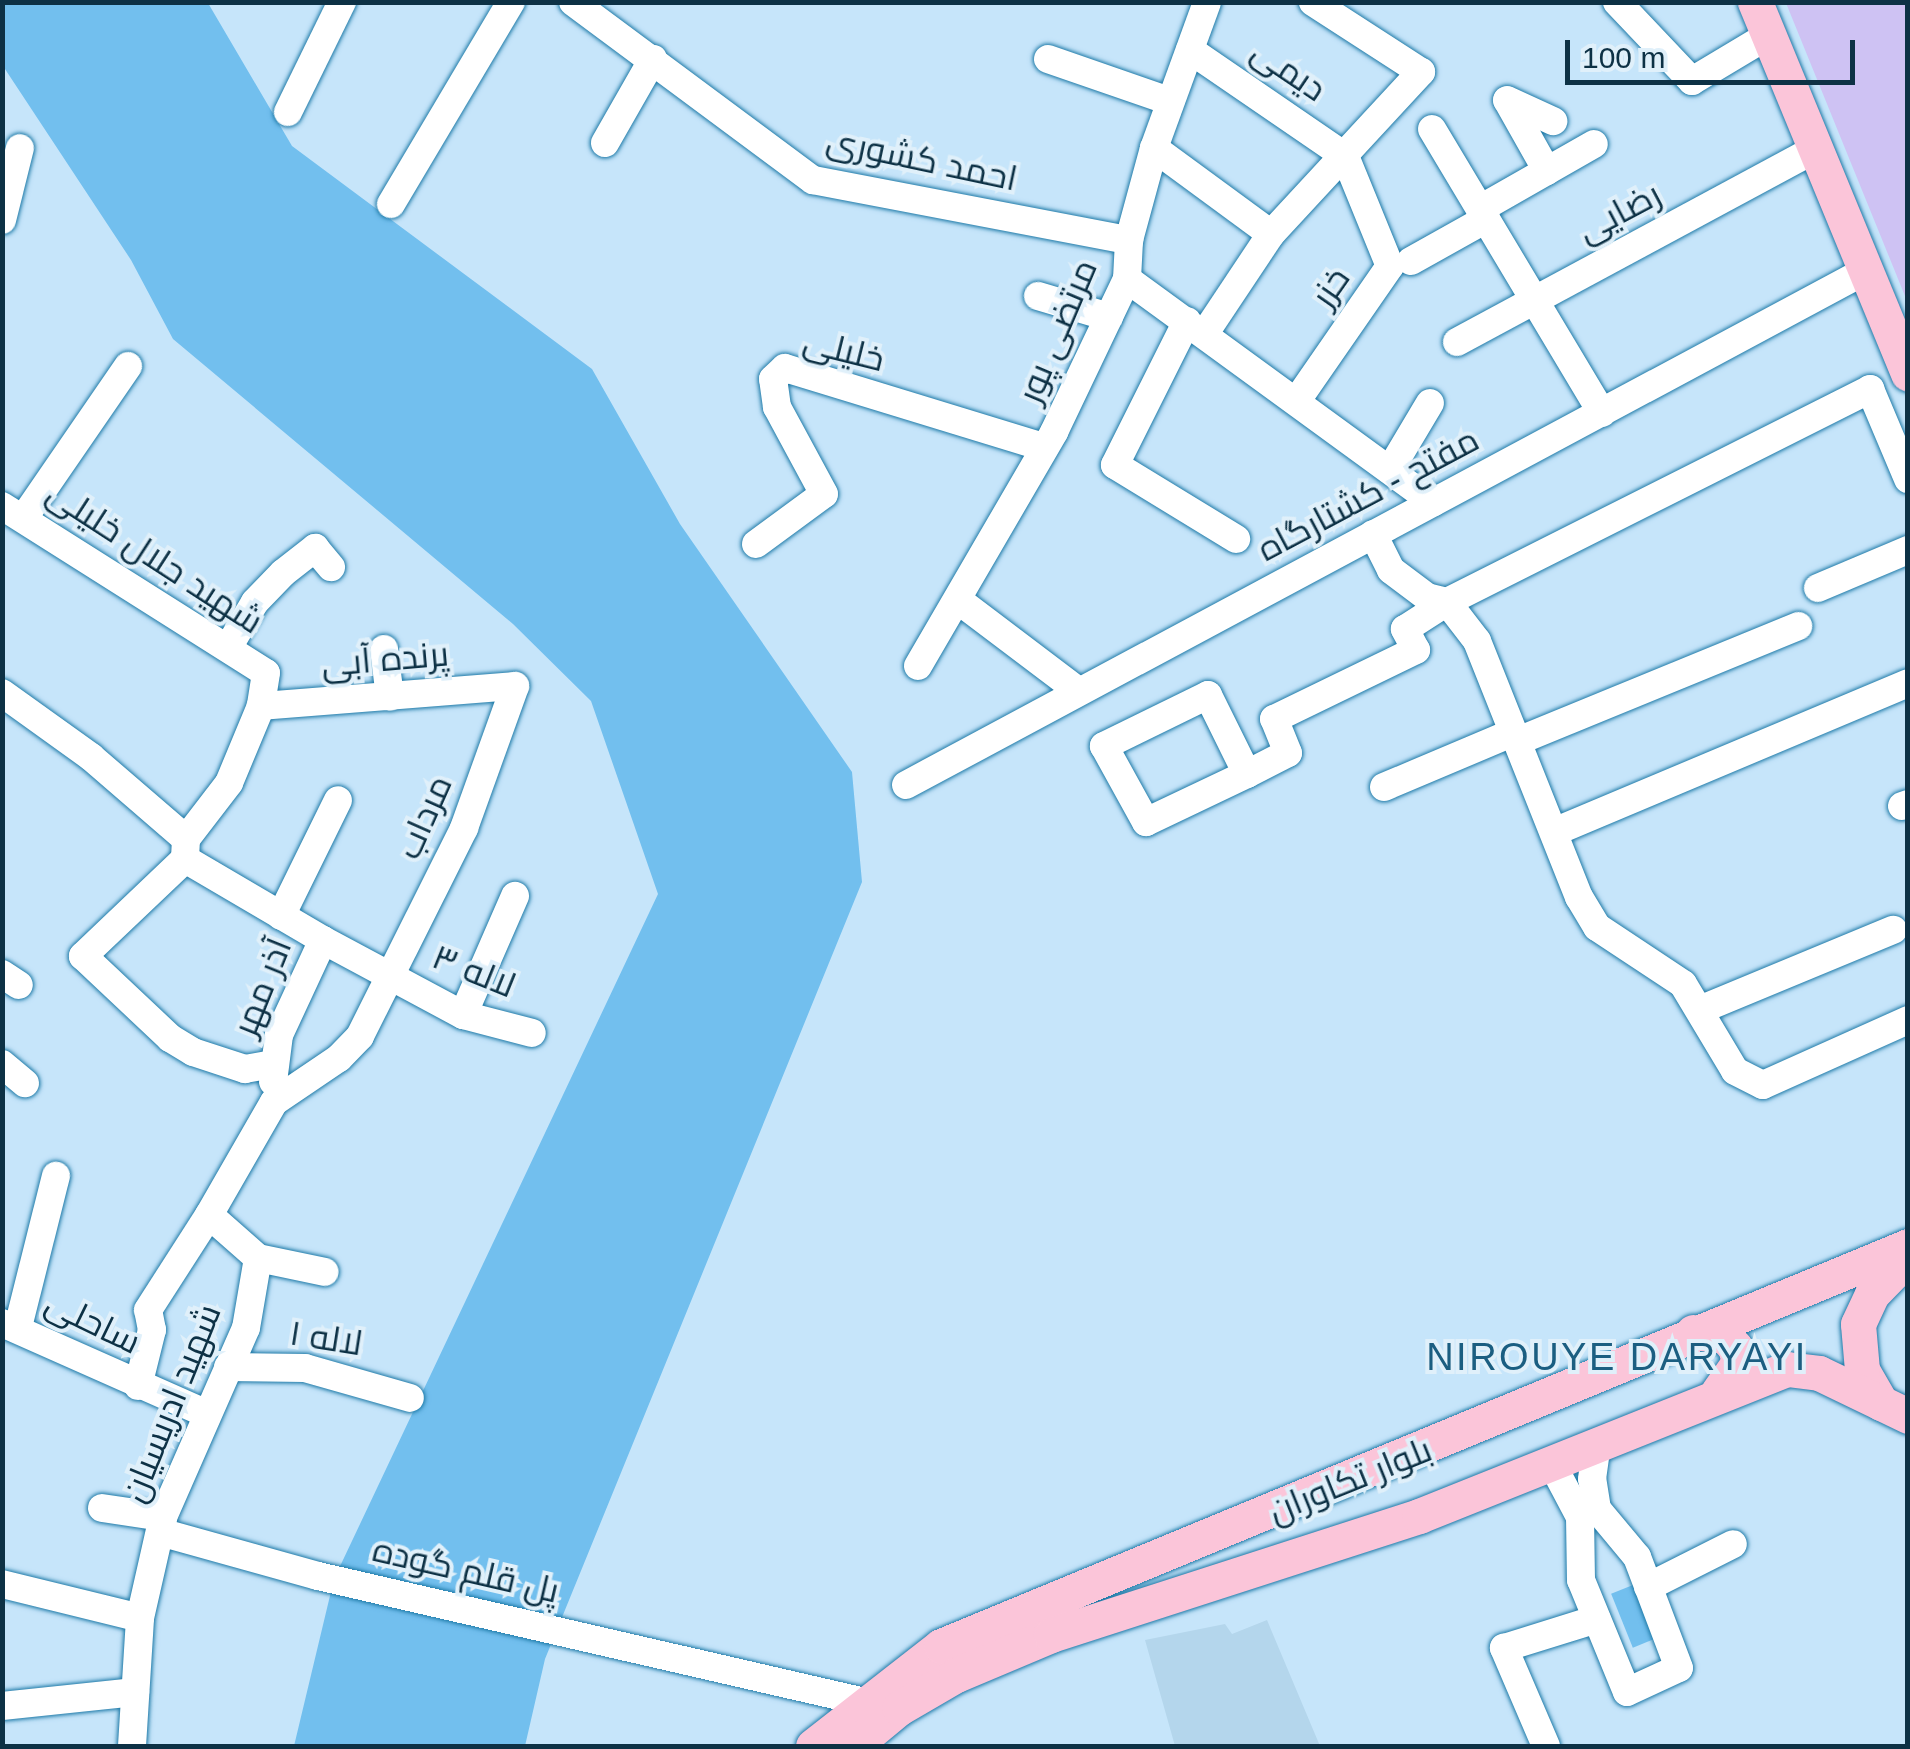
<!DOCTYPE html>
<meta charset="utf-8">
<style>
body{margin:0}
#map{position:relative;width:1910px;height:1749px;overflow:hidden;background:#c6e5fa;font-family:Arial,Cairo,sans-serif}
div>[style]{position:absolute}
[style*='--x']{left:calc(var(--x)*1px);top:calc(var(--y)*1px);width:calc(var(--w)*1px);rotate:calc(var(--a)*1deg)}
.built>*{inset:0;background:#b4d6ec}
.green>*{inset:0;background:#cec2f3}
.water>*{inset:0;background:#72bfee;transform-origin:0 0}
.roads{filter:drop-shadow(0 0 2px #1e7aa8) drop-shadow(0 0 2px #1e7aa8)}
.minor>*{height:28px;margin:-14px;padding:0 14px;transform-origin:14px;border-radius:14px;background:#fff}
.major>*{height:35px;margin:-17.5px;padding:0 17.5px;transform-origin:17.5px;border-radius:17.5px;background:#fbc5d9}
span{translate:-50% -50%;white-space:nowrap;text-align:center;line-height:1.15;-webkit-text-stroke:8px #e0f0fa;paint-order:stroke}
.street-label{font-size:35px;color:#0d3145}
.neighbourhood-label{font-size:38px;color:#1b5e81;letter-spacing:2.5px}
.frame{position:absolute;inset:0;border:5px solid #0d3145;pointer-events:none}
.scale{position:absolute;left:1565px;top:40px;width:290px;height:45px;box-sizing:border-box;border:5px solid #0d3145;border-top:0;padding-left:12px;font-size:30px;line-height:35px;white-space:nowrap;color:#0d3145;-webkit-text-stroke:8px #e0f0fa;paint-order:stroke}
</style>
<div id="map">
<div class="built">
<div style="clip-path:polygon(1267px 1620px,1320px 1746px,1175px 1746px,1145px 1640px,1225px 1624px,1232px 1634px)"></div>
</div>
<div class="green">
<div style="clip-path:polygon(1786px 3px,1907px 3px,1907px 301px)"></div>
</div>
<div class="water">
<div style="clip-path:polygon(2px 3px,208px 3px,292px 146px,592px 369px,680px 524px,852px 772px,862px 882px,545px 1659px,525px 1746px,294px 1746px,334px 1579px,658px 894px,591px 701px,513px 624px,173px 339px,131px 260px,3px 66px)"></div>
<div style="left:1638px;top:1583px;width:58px;height:29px;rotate:68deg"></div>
</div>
<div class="roads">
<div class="minor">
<div style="--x:573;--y:2;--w:299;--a:36.6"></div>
<div style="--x:813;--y:180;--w:322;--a:10.8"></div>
<div style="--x:1617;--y:2;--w:109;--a:46.5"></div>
<div style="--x:1692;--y:81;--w:90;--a:-30.9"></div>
<div style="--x:1190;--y:50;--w:188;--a:34.4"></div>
<div style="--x:1345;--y:156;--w:119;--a:67.8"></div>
<div style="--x:1390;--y:266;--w:162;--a:124.7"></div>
<div style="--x:1048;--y:59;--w:128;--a:19.1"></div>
<div style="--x:288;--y:112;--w:123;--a:-63.9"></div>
<div style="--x:1432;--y:129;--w:331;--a:59.1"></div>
<div style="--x:605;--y:143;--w:97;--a:-60.3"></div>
<div style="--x:1154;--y:148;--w:145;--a:36.3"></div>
<div style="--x:1547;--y:171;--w:81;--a:-119.4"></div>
<div style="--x:1507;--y:100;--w:51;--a:24.5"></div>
<div style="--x:391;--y:204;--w:235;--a:-59.3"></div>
<div style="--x:1480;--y:209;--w:131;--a:-29.7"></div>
<div style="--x:2;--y:220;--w:74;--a:-76"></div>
<div style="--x:1411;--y:261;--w:86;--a:-29.2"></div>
<div style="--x:1127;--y:279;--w:379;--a:36.1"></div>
<div style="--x:1038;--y:296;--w:74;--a:16.5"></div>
<div style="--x:1187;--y:321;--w:161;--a:116.6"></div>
<div style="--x:1115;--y:465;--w:142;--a:31.4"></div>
<div style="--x:1205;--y:333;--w:119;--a:-56.3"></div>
<div style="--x:1271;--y:234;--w:221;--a:-47.2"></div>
<div style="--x:1421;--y:72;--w:129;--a:-147.1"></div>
<div style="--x:1457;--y:342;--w:408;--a:-28.3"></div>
<div style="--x:1390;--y:470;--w:78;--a:-59.2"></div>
<div style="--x:2;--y:506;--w:312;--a:32.3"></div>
<div style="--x:266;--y:673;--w:33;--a:99"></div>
<div style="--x:261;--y:706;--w:83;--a:112.6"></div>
<div style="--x:229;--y:783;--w:71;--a:127.5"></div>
<div style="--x:186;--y:839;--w:20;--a:93"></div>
<div style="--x:185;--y:859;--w:141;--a:136.4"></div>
<div style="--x:83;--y:956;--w:120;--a:43.3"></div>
<div style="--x:170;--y:1038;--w:27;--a:31"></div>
<div style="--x:193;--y:1052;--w:55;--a:18.1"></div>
<div style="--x:245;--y:1069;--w:27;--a:-10"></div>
<div style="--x:25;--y:516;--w:182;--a:-55.5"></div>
<div style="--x:1373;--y:534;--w:40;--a:63.4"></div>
<div style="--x:1391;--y:570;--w:45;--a:36.9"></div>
<div style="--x:1427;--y:597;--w:21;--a:14"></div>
<div style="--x:1447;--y:602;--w:49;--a:52.4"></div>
<div style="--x:1477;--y:641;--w:276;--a:68.3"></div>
<div style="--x:1579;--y:897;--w:35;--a:59"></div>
<div style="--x:1597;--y:927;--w:103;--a:33.5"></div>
<div style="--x:1683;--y:984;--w:101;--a:59.1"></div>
<div style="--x:1735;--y:1071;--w:31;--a:27"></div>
<div style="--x:1763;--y:1085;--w:159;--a:-24.1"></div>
<div style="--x:756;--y:544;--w:84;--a:-36.3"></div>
<div style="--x:824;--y:494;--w:99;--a:-118.4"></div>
<div style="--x:777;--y:407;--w:28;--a:-98"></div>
<div style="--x:773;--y:379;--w:16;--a:-43"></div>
<div style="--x:785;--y:368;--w:271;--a:17"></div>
<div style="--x:1818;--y:588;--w:98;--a:-22.9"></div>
<div style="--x:958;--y:600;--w:149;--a:37.1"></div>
<div style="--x:228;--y:648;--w:53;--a:-59.6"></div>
<div style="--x:255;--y:602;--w:40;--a:-46"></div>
<div style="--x:283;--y:573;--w:41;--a:-38"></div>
<div style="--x:315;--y:548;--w:25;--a:50"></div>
<div style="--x:384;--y:649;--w:48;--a:82.9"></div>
<div style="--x:918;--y:666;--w:271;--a:-59.8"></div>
<div style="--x:1054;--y:432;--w:170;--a:-64.5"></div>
<div style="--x:1127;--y:279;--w:39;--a:-87"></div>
<div style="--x:1129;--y:240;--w:95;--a:-74.8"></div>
<div style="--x:1154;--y:148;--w:155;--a:-70"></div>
<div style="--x:2;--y:693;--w:110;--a:35.7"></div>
<div style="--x:91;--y:757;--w:125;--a:40.8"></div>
<div style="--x:1518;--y:741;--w:303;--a:-22.3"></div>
<div style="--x:1247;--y:774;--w:88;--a:-116.3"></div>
<div style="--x:1208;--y:695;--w:116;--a:153.9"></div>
<div style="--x:1104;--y:746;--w:87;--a:61.1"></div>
<div style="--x:1146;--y:822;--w:112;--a:-25.4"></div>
<div style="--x:1247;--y:774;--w:46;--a:-27.1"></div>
<div style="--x:1288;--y:753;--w:37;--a:-112"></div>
<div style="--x:1274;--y:719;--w:158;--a:-25.9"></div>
<div style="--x:1416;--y:650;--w:24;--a:-118"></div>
<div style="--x:1405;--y:629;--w:50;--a:-32.7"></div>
<div style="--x:1447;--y:602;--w:474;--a:-26.7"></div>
<div style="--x:1870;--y:389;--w:98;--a:67.1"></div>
<div style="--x:906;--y:785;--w:1088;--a:-28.19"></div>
<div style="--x:1384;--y:787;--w:141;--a:-22.9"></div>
<div style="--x:1902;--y:806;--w:6;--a:-18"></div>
<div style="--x:1554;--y:832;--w:384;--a:-22.8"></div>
<div style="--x:185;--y:859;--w:160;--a:30.4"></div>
<div style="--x:323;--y:940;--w:105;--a:114.9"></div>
<div style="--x:279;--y:1035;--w:47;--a:97.3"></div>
<div style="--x:281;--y:916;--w:129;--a:-63.8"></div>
<div style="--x:323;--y:940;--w:159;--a:28.2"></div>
<div style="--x:463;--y:1015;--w:71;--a:14.6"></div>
<div style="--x:2;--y:974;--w:20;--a:33"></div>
<div style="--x:1702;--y:1009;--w:207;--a:-22.5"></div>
<div style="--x:463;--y:1015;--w:130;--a:-66.4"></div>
<div style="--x:2;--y:1064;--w:30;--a:40"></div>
<div style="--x:258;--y:1258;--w:68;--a:11.8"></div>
<div style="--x:2;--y:1323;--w:222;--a:23.9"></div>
<div style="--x:18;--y:1327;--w:156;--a:-75.9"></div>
<div style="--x:228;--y:1367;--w:77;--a:0.7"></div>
<div style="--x:305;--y:1368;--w:109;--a:15.9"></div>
<div style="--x:138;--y:1386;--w:58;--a:-76"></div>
<div style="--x:152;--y:1330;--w:20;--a:-101"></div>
<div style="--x:148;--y:1310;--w:113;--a:-57.3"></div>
<div style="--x:1552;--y:1464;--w:60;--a:62.2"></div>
<div style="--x:1580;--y:1517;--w:63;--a:89.1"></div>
<div style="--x:1581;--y:1580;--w:121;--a:67.7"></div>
<div style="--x:1627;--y:1692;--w:57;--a:-24.8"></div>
<div style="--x:1679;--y:1668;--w:119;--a:-110.7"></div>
<div style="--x:1637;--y:1557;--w:62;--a:-129.8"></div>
<div style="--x:1597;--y:1509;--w:30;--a:-99"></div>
<div style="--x:1592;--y:1479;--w:35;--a:-82"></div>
<div style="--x:102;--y:1508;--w:62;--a:8.4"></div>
<div style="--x:160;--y:1532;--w:164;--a:15.6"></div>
<div style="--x:318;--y:1576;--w:561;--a:12.97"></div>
<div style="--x:2;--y:1584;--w:142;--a:13.8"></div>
<div style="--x:1648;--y:1587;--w:95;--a:-26.8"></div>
<div style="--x:2;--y:1706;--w:134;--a:-6"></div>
<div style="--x:132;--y:1746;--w:128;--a:-86.4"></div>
<div style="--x:140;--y:1618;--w:104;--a:-77.2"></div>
<div style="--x:163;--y:1517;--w:206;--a:-66.3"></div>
<div style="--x:246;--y:1328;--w:71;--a:-80.3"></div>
<div style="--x:258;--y:1258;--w:65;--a:-138.7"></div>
<div style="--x:209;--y:1215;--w:130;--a:-60.1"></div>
<div style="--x:274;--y:1102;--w:78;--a:-34.1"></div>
<div style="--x:339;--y:1058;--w:30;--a:-46"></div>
<div style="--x:360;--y:1036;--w:233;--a:-63.4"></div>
<div style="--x:464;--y:828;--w:151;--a:-70.2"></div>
<div style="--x:515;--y:686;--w:255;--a:175.5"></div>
<div style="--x:1546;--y:1746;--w:107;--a:-113.2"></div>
<div style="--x:1504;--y:1648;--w:97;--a:-17.3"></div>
</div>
<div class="major">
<div style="--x:1755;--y:2;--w:402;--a:67.6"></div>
<div style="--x:1693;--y:1332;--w:32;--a:7"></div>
<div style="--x:1725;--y:1336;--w:15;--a:48"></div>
<div style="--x:1735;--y:1347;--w:16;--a:75"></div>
<div style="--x:1739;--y:1362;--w:37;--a:125"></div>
<div style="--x:1881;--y:1403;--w:38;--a:-120"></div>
<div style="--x:1862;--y:1370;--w:46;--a:-95"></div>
<div style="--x:1858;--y:1324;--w:33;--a:-65"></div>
<div style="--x:1872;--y:1294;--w:52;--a:-45.8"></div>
<div style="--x:813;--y:1746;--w:162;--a:-38"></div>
<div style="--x:941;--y:1646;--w:1046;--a:-22.47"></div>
<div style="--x:853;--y:1746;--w:60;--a:-39.6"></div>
<div style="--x:899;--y:1708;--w:66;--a:-30.1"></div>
<div style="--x:956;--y:1675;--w:103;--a:-22.8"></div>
<div style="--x:1051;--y:1635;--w:387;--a:-17.9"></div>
<div style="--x:1419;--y:1516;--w:396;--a:-21.8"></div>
<div style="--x:1787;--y:1369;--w:32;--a:7"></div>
<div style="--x:1819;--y:1373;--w:99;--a:25.8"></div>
</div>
</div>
<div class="street-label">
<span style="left:1289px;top:70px;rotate:34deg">دیمی</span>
<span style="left:922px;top:159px;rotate:12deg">احمد کشوری</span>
<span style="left:1619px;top:212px;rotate:-28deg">رضایی</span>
<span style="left:1330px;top:287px;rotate:-55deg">خزر</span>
<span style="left:1057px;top:331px;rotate:-67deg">مرتضی پور</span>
<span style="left:844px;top:350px;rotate:14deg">خلیلی</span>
<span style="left:1368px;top:494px;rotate:-28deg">مفتح - کشتارگاه</span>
<span style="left:155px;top:557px;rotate:33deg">شهید جلال خلیلی</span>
<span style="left:385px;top:659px;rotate:-5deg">پرنده آبی</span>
<span style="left:424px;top:817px;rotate:-66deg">مرداب</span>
<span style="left:474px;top:971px;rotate:22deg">لاله ۳</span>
<span style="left:262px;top:987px;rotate:-68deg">آذر مهر</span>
<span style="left:93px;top:1322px;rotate:26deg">ساحلی</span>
<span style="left:326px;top:1338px;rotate:9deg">لاله ۱</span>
<span style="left:171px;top:1403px;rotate:-68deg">شهید ادریسیان</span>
<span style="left:1350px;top:1480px;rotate:-22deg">بلوار تکاوران</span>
<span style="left:466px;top:1570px;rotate:13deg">پل قلم گوده</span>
</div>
<div class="neighbourhood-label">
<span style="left:1617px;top:1358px">NIROUYE DARYAYI</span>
</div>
<div class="frame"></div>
<div class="scale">100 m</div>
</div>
